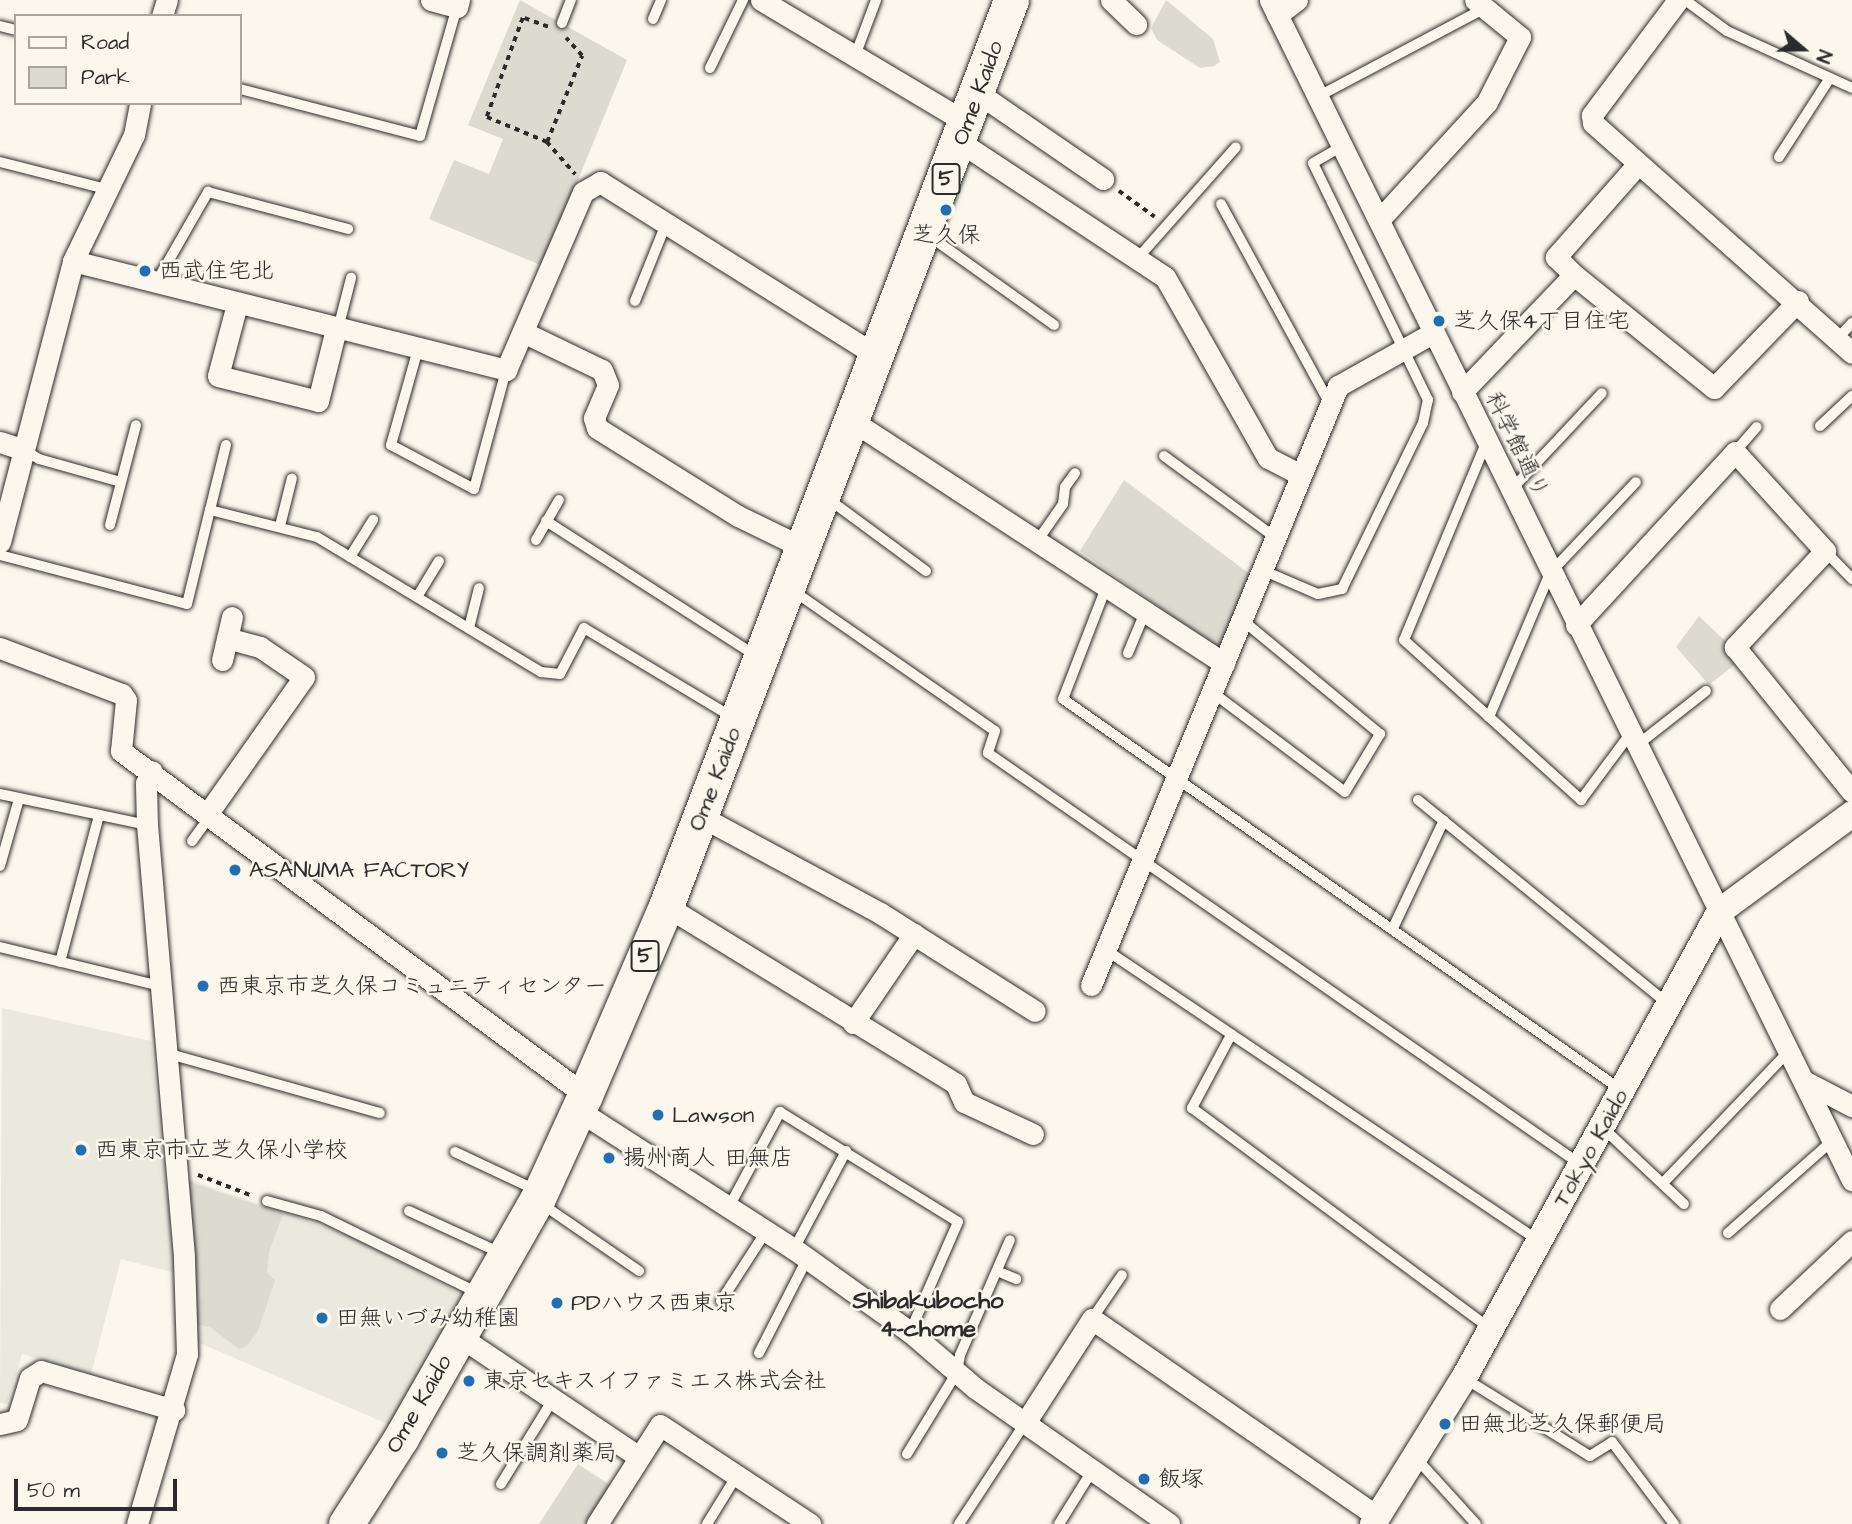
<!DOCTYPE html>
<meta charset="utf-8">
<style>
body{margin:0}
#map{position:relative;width:1852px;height:1524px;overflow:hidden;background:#fbf7ec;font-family:"Architects Daughter","Klee One",sans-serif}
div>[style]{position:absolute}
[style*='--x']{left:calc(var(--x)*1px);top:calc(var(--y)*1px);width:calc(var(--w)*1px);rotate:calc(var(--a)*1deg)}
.built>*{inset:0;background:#ebe8de}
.green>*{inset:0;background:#dddad0}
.path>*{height:3.5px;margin-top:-1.75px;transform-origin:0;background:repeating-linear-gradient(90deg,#2b2b2b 0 5px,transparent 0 10px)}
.roads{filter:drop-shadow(0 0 2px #2b2b2b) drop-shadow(0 0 2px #2b2b2b)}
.service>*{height:10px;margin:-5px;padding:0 5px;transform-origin:5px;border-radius:5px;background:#fbf7ec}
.minor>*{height:21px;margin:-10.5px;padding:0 10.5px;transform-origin:10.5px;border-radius:10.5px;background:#fbf7ec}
.tertiary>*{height:26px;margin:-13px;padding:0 13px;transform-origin:13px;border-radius:13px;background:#fbf7ec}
.primary>*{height:35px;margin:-17.5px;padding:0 17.5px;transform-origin:17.5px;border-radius:17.5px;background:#fbf7ec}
.dots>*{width:19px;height:19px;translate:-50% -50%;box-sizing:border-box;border:4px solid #fbf7ec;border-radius:50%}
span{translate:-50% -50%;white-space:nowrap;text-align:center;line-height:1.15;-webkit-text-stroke:5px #fbf7ec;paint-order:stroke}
.shield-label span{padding:2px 5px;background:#fbf7ec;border:2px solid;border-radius:5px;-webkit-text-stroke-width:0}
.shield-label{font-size:21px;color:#2b2b2b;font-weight:700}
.street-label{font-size:23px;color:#2b2b2b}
.poi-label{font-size:23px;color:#2b2b2b}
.left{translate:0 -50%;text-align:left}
.neighbourhood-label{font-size:24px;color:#2b2b2b;font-weight:700}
.legend{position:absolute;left:14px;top:14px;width:228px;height:91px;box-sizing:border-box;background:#fbf7ec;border:2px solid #a8a59f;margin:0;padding:9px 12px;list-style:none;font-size:21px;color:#2b2b2b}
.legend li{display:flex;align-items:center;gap:14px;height:35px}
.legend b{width:35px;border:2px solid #a8a59f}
.north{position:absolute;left:1768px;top:14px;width:70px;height:70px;-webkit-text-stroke:5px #fbf7ec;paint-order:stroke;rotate:110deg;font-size:19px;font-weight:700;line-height:28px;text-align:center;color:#2b2b2b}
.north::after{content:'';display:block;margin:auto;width:24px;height:32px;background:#2b2b2b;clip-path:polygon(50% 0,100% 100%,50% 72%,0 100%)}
.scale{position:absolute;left:14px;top:1479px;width:163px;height:32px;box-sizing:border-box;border:4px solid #2b2b2b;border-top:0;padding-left:9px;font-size:21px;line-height:24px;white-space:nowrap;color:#2b2b2b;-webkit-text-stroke:5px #fbf7ec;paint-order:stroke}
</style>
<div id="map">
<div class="built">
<div style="clip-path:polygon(2px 1008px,151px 1041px,175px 1273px,121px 1259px,91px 1374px,22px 1354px,7px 1404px,0 1403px)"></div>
<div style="clip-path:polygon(180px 1176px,353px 1237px,462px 1295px,390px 1425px,197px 1342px)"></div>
</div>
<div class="green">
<div style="clip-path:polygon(520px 0,627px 60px,543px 266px,429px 219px,454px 160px,489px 174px,503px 139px,468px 125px)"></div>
<div style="clip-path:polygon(1166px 0,1213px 39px,1220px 62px,1214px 66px,1200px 68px,1157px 40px,1151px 28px)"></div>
<div style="clip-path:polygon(1124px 480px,1251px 575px,1222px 652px,1080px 551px)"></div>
<div style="clip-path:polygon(1699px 616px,1743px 658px,1709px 685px,1676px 647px)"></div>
<div style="clip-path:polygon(190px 1182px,283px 1214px,269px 1252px,267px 1273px,275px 1280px,258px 1331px,247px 1346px,239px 1349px,210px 1327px,198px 1325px,185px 1185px)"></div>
<div style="clip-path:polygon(578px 1464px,613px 1487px,590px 1524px,539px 1524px)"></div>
</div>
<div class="path">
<div style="--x:548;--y:27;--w:27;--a:-160"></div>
<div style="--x:523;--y:18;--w:105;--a:110"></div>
<div style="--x:487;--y:117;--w:65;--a:22.6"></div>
<div style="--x:547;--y:142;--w:43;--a:48.8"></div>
<div style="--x:547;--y:142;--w:93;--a:-67.9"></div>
<div style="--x:582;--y:56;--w:24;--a:-132"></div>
<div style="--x:1119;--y:191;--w:44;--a:35.8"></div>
<div style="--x:198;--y:1175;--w:59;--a:20.9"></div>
</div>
<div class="roads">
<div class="service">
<div style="--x:1685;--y:0;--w:52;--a:36.4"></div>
<div style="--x:1727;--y:31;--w:137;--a:24.5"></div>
<div style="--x:653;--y:19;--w:21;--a:-67"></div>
<div style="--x:562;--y:23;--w:25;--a:-69"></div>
<div style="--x:0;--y:26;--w:16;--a:14"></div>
<div style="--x:855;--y:56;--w:60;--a:-69.4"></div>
<div style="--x:710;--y:68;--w:76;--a:-64.1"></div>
<div style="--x:240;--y:89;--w:186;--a:14.6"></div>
<div style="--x:420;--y:136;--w:134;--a:-74"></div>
<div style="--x:1317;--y:97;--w:190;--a:-27.9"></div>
<div style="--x:1779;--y:157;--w:94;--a:-57.2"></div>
<div style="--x:0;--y:162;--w:109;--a:14.3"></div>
<div style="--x:1221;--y:204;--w:228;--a:61.4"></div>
<div style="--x:928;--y:235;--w:155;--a:35.5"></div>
<div style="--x:1137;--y:259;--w:149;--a:-48.5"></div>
<div style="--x:157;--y:281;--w:103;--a:-60.2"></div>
<div style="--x:208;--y:192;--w:145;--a:14.8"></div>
<div style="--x:635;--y:301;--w:83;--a:-68.1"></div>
<div style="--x:338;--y:329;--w:53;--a:-75.7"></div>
<div style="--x:1838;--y:338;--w:21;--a:-47"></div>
<div style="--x:418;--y:349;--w:100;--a:105.7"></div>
<div style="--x:391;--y:445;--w:94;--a:27.9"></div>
<div style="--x:474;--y:489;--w:123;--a:-74.9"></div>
<div style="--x:1820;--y:426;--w:44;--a:-43.2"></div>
<div style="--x:1486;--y:443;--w:213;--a:112.6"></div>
<div style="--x:1404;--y:640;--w:239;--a:42.1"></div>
<div style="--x:1581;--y:800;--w:82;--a:-53.4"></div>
<div style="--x:24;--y:450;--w:17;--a:31"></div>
<div style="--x:39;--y:459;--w:85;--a:15.7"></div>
<div style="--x:1735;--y:452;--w:33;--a:-49"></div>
<div style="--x:1164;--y:456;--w:139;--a:36.2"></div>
<div style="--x:1510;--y:491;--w:134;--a:-46.8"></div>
<div style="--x:827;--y:498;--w:123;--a:36.4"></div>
<div style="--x:210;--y:510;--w:67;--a:-76.2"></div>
<div style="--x:546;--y:521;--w:250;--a:32.7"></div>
<div style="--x:110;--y:525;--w:103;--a:-75.4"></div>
<div style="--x:280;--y:526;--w:49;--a:-76"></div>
<div style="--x:536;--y:540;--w:46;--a:-60.1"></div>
<div style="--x:1038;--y:540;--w:44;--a:-55.2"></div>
<div style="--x:1063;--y:504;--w:17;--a:-83"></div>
<div style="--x:1065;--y:487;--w:17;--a:-54"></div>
<div style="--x:1825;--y:551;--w:39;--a:46"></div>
<div style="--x:0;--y:555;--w:193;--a:14.7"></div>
<div style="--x:187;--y:604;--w:97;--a:-76.3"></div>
<div style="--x:210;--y:510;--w:110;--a:14.2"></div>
<div style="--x:317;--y:537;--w:262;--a:31.1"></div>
<div style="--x:541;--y:672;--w:19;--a:6"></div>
<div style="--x:560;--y:674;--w:52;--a:-62.4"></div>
<div style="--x:584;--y:628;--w:173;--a:31"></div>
<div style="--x:350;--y:557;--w:44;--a:-58.1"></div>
<div style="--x:1262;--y:570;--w:61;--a:23.2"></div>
<div style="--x:1318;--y:594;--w:25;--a:-12"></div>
<div style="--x:1342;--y:589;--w:185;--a:-64"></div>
<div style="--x:1423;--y:423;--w:24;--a:-78"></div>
<div style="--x:1428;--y:400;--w:263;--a:-115.9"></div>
<div style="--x:1313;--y:163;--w:34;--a:-30"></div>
<div style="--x:1107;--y:585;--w:122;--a:111.1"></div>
<div style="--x:1063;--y:699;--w:680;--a:35"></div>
<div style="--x:792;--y:590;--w:247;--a:34.8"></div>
<div style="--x:995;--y:731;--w:23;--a:108"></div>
<div style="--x:988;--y:753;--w:721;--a:34.77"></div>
<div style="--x:417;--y:597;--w:42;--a:-58.6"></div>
<div style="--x:469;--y:628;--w:41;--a:-76"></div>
<div style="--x:1128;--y:653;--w:47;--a:-67.3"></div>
<div style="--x:1212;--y:692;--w:166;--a:36.9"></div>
<div style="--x:1345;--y:792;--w:68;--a:-58.9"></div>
<div style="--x:1380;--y:734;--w:179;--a:-140.4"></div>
<div style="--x:1489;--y:717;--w:156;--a:-67"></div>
<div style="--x:1550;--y:573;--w:125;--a:-46.6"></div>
<div style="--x:1636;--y:746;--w:89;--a:-38.2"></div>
<div style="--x:0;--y:794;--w:150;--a:11.9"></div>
<div style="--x:1418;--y:800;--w:321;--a:39.2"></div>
<div style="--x:192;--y:841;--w:32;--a:-54"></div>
<div style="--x:0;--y:866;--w:70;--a:-74.2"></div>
<div style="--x:1393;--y:928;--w:119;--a:-64.7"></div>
<div style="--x:0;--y:947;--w:165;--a:13.7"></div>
<div style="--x:1106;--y:950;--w:522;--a:33.9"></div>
<div style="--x:60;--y:962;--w:152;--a:-75.1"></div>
<div style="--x:1231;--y:1035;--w:83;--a:118.1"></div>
<div style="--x:1192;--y:1108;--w:372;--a:36.5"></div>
<div style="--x:166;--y:1053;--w:222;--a:15.7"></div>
<div style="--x:1603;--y:1128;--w:111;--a:43.2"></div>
<div style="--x:455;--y:1152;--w:92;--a:25.2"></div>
<div style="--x:1663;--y:1183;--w:182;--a:-46.3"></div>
<div style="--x:267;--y:1201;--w:56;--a:15.5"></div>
<div style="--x:321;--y:1216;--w:175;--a:26.1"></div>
<div style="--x:542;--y:1204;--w:118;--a:34.6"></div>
<div style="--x:730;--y:1205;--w:106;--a:-61.7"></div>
<div style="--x:780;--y:1112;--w:209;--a:31.7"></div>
<div style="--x:958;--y:1222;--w:120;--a:113.6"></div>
<div style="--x:409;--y:1211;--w:103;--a:24.6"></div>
<div style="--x:1728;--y:1233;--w:140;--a:-41.5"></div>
<div style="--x:794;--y:1249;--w:111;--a:-62"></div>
<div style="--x:997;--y:1271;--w:21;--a:23"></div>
<div style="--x:721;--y:1301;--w:85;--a:-57.1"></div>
<div style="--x:1092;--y:1319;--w:53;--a:-55.7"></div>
<div style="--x:759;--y:1353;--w:106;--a:-62.9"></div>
<div style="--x:1464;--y:1378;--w:148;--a:31.8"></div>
<div style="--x:1590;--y:1456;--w:26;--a:-32"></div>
<div style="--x:1612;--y:1442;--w:103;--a:52.9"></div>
<div style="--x:907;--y:1454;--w:96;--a:-58.6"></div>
<div style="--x:957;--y:1372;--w:17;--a:-80"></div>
<div style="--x:960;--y:1355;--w:125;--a:-66.5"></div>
<div style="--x:1416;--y:1458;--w:89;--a:47.7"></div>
<div style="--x:501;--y:1484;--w:101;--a:-58.4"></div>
<div style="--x:707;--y:1524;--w:55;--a:-58.3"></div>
<div style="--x:959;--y:1524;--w:121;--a:-56.8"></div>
<div style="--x:1059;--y:1524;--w:62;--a:-58.1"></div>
</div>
<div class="minor">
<div style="--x:431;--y:0;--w:27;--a:15"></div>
<div style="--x:457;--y:7;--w:7;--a:-74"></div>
<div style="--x:761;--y:0;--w:240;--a:30.8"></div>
<div style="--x:1111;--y:0;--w:35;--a:44"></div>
<div style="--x:1270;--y:0;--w:1316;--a:63.75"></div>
<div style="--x:1678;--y:0;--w:144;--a:126.8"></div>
<div style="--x:1592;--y:115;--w:8;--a:83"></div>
<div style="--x:1593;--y:123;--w:346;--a:41.6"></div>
<div style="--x:1277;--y:15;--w:25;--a:-37"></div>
<div style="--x:162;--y:16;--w:17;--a:-73"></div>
<div style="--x:978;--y:93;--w:152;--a:34.5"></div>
<div style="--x:960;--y:142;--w:245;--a:33.4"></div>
<div style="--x:1165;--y:277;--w:208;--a:60.4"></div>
<div style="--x:1268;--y:458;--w:37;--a:27"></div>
<div style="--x:1637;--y:165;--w:123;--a:131.4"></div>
<div style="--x:1556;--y:257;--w:25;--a:45"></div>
<div style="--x:1574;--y:275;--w:180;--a:38.9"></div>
<div style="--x:1714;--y:388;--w:121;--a:-46"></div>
<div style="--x:1379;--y:220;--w:160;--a:-47.5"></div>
<div style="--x:1487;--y:102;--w:73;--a:-63.1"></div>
<div style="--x:1520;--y:37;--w:58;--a:-140.6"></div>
<div style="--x:73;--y:261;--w:447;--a:14.1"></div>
<div style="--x:506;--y:370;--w:194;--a:-66.6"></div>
<div style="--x:583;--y:192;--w:20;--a:-30"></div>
<div style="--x:600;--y:182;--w:329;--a:32.1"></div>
<div style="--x:237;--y:304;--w:74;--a:104.8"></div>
<div style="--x:218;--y:376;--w:103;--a:14"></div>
<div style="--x:318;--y:401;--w:74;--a:-76"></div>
<div style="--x:525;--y:333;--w:85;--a:25.7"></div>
<div style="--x:602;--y:370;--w:16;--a:68"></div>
<div style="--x:608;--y:385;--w:36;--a:113"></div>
<div style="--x:594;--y:418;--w:10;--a:73"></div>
<div style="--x:597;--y:428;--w:166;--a:32"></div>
<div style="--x:738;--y:516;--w:73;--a:25.9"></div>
<div style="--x:1462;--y:392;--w:162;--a:-46.3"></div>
<div style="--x:854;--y:422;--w:442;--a:33.1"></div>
<div style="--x:0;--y:442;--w:25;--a:18"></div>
<div style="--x:0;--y:542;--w:290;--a:-75.4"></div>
<div style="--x:73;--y:261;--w:140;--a:-64.2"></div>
<div style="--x:134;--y:135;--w:33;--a:-79"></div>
<div style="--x:1576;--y:625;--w:235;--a:-47.4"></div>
<div style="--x:1735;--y:452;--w:134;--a:47.7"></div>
<div style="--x:1825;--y:551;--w:132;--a:133.2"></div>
<div style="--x:1735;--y:647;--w:186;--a:51.1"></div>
<div style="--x:0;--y:648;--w:130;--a:20.7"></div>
<div style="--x:122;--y:694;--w:7;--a:56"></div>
<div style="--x:126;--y:700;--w:51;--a:95.6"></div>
<div style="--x:121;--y:751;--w:578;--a:36.55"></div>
<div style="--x:222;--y:660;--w:44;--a:-76.9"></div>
<div style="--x:208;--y:813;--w:166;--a:-54.8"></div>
<div style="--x:304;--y:677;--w:53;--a:-145.7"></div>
<div style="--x:260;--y:647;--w:34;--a:-165"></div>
<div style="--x:700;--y:816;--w:204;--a:28.3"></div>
<div style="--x:880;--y:913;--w:183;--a:32.3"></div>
<div style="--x:666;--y:906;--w:340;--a:31.5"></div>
<div style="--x:956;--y:1084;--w:20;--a:66"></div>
<div style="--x:964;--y:1102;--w:76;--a:24.9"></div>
<div style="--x:1091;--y:985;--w:648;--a:-67.59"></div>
<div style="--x:1338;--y:386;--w:109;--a:-29.2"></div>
<div style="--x:853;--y:1023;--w:108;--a:-55.6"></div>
<div style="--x:1806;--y:1082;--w:52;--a:27.6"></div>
<div style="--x:578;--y:1110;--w:257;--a:32.8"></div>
<div style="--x:794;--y:1249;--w:143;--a:35.6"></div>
<div style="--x:910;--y:1332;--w:86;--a:40.7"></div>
<div style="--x:975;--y:1388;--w:237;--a:35"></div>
<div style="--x:1780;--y:1309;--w:99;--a:-43.4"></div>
<div style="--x:459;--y:1336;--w:217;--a:33.9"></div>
<div style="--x:1025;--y:1423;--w:124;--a:-57.2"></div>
<div style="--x:1092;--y:1319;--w:348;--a:34.7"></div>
<div style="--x:0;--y:1424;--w:17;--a:-13"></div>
<div style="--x:17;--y:1420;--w:44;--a:-72.8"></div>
<div style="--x:30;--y:1378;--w:13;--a:-32"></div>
<div style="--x:41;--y:1371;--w:139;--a:16.3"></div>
<div style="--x:137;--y:1524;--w:177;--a:-73.6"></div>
<div style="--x:187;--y:1354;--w:98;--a:-91.8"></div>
<div style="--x:184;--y:1256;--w:433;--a:-94.9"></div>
<div style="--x:147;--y:825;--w:42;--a:-91.4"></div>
<div style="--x:146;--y:783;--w:13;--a:-63"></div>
<div style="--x:597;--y:1524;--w:117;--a:-57.5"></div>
<div style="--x:660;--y:1425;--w:180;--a:33.4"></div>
</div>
<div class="tertiary">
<div style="--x:1373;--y:1524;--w:172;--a:-58.1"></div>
<div style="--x:1464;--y:1378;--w:533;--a:-61.27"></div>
<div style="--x:1720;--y:911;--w:164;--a:-36.3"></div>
</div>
<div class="primary">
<div style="--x:346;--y:1524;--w:102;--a:-57.4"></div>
<div style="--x:401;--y:1438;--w:274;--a:-60.3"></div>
<div style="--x:537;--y:1200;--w:115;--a:-65.4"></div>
<div style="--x:585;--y:1095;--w:206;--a:-66.8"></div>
<div style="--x:666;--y:906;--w:969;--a:-69.15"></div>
</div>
</div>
<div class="dots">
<div style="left:946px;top:210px;background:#1f6fb2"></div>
<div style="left:145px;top:271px;background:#1f6fb2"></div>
<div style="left:1439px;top:321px;background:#1f6fb2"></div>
<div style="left:235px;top:870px;background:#1f6fb2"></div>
<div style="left:203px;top:986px;background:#1f6fb2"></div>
<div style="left:658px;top:1115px;background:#1f6fb2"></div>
<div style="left:81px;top:1150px;background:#1f6fb2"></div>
<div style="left:609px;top:1158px;background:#1f6fb2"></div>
<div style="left:557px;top:1303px;background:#1f6fb2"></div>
<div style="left:322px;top:1318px;background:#1f6fb2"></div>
<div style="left:469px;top:1381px;background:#1f6fb2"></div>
<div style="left:1445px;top:1424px;background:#1f6fb2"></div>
<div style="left:442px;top:1453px;background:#1f6fb2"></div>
<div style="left:1144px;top:1479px;background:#1f6fb2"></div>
</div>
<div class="shield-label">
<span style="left:946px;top:179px">5</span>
<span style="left:645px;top:956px">5</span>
</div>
<div class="street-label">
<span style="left:978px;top:93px;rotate:-70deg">Ome Kaido</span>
<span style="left:1517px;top:445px;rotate:64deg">科学館通り</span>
<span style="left:715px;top:779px;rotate:-69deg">Ome Kaido</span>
<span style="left:1591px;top:1148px;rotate:-61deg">Tokyo Kaido</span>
<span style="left:419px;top:1404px;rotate:-60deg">Ome Kaido</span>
</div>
<div class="poi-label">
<span style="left:946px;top:235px">芝久保</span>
<span class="left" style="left:159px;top:271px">西武住宅北</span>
<span class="left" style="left:1453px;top:321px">芝久保4丁目住宅</span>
<span class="left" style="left:249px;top:870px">ASANUMA FACTORY</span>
<span class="left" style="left:217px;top:986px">西東京市芝久保コミュニティセンター</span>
<span class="left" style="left:672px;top:1115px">Lawson</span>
<span class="left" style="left:95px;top:1150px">西東京市立芝久保小学校</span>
<span class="left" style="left:623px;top:1158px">揚州商人 田無店</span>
<span class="left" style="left:571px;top:1303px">PDハウス西東京</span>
<span class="left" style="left:336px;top:1318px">田無いづみ幼稚園</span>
<span class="left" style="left:483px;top:1381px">東京セキスイファミエス株式会社</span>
<span class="left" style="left:1459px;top:1424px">田無北芝久保郵便局</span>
<span class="left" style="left:456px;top:1453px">芝久保調剤薬局</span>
<span class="left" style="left:1158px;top:1479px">飯塚</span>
</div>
<div class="neighbourhood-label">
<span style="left:928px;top:1316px">Shibakubocho<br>4-chome</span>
</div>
<ul class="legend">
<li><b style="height:9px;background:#fbf7ec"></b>Road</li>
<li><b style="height:19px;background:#dddad0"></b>Park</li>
</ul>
<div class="north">N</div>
<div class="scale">50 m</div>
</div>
